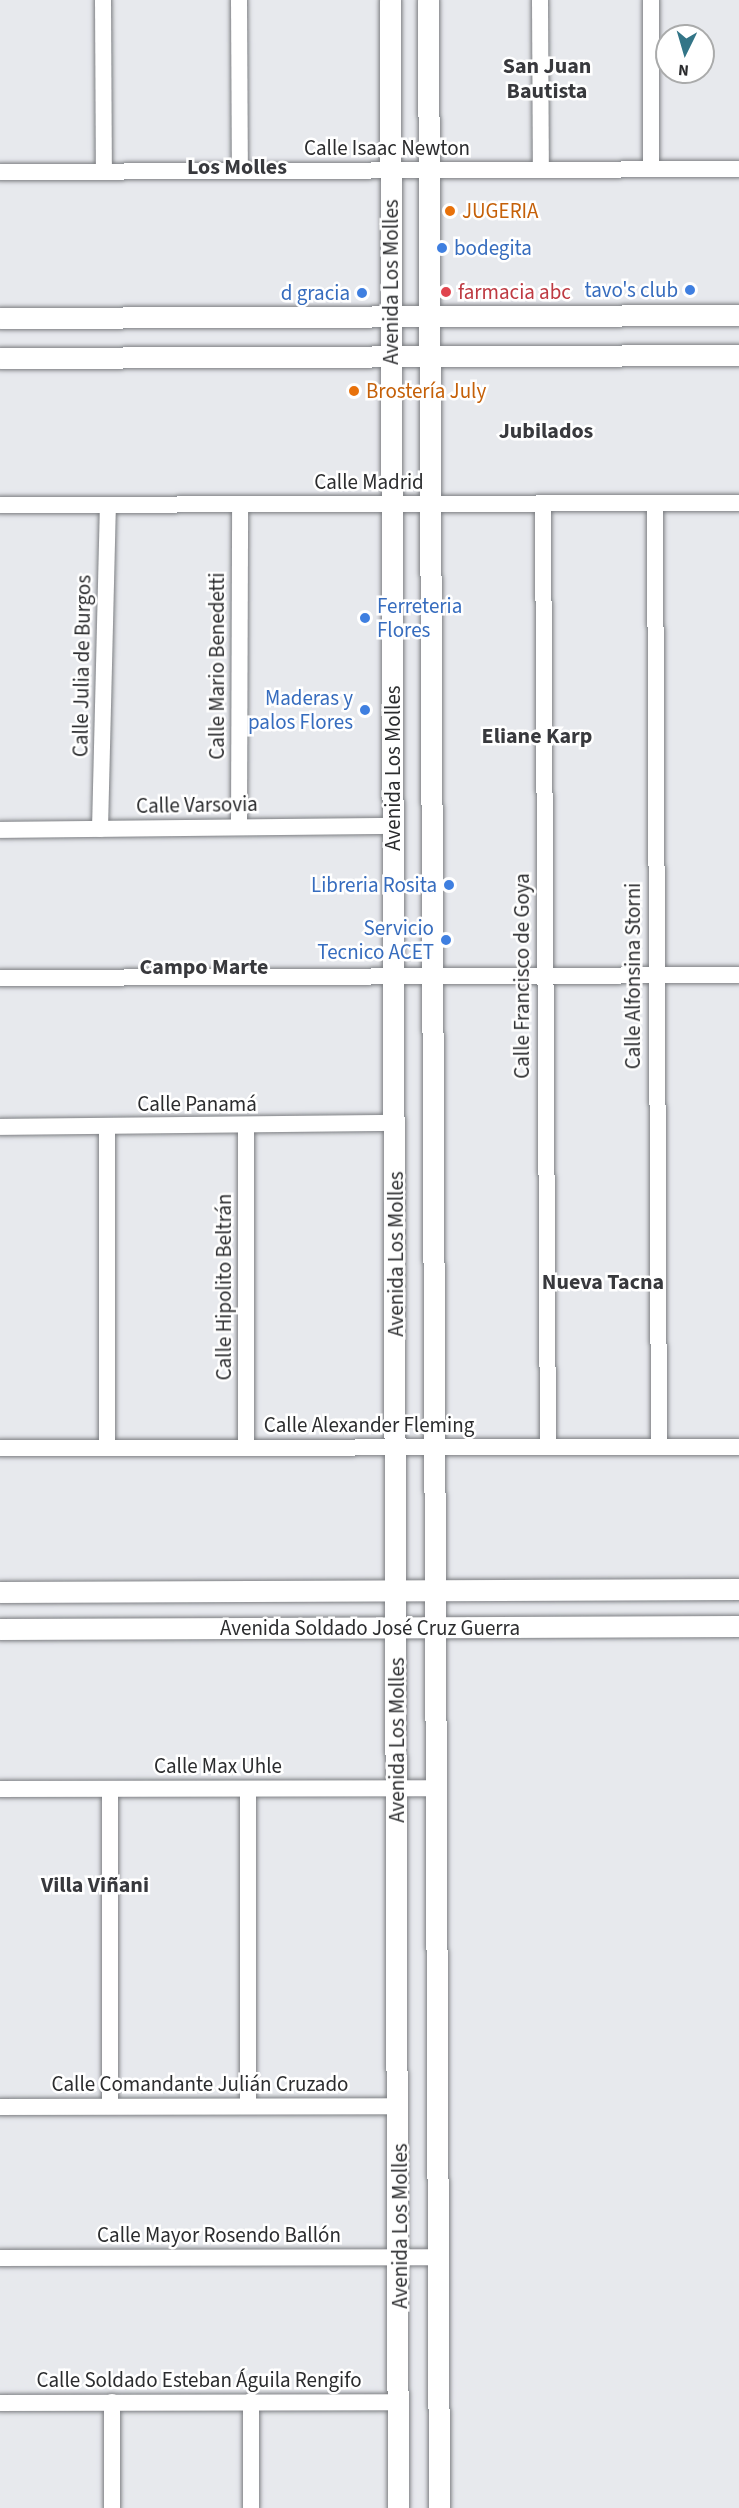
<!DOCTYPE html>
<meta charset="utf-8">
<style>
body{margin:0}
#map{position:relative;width:739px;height:2508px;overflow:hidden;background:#e7e9ed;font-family:"Source Sans 3",sans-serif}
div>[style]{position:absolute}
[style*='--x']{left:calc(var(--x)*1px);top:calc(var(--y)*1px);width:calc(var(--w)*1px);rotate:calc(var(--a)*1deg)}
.roads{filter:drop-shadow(0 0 2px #7c7e82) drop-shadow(0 0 2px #7c7e82)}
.minor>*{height:16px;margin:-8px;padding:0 8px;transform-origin:8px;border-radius:8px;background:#fff}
.tertiary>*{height:21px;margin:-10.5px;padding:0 10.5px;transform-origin:10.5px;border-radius:10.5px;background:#fff}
.dots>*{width:16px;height:16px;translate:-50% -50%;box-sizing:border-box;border:3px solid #fff;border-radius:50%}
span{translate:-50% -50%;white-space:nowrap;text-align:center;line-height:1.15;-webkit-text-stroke:5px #fff;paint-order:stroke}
.street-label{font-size:21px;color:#2b2c2e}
.food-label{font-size:21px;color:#c56008}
.left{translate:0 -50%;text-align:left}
.shop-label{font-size:21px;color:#366cbe}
.right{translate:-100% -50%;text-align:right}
.health-label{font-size:21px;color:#be3a42}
.neighbourhood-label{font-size:22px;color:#38393d;font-weight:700}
.north{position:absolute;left:655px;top:24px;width:60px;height:60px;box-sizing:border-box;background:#fff;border:2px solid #aaabab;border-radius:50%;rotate:185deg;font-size:16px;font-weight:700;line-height:24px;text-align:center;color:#2b2c2e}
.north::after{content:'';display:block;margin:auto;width:21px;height:27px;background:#337587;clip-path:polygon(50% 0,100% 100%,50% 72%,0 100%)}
</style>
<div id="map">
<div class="roads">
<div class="minor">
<div style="--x:103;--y:0;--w:172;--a:89.7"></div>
<div style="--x:239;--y:0;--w:171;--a:89.7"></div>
<div style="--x:540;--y:0;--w:170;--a:89.7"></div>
<div style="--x:651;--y:0;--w:169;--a:90"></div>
<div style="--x:0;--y:172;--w:739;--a:-0.23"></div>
<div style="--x:543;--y:504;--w:943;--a:89.7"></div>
<div style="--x:655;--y:504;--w:943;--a:89.76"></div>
<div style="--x:0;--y:505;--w:739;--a:-0.16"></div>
<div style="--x:239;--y:827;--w:322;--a:-89.8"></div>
<div style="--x:100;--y:829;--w:324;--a:-88.6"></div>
<div style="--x:0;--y:830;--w:394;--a:-0.6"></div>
<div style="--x:0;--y:978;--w:739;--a:-0.23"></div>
<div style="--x:246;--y:1126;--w:322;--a:90"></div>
<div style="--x:0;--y:1127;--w:395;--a:-0.6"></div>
<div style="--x:107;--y:1127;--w:321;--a:90"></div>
<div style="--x:0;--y:1448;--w:739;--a:-0.08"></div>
<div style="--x:0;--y:1789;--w:436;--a:-0.1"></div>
<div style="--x:110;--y:2106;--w:317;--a:-90"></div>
<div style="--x:248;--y:2106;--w:317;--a:-90"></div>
<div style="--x:0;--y:2107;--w:400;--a:-0.1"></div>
<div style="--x:0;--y:2258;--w:438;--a:-0.1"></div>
<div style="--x:251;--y:2401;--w:107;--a:90"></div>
<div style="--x:112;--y:2402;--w:106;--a:90"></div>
<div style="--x:0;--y:2403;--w:399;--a:-0.1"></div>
</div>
<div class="tertiary">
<div style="--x:390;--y:0;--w:2508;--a:89.82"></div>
<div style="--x:428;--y:0;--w:2508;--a:89.75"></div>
<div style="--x:0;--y:318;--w:739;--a:-0.23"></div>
<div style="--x:0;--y:358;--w:739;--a:-0.23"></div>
<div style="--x:0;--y:1592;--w:739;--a:-0.23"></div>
<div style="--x:0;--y:1629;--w:739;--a:-0.23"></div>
</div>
</div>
<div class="dots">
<div style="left:450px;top:211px;background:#e8710a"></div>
<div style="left:442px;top:248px;background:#3f7fe0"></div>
<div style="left:690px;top:290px;background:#3f7fe0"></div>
<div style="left:446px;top:292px;background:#e0444e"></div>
<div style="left:362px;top:293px;background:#3f7fe0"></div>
<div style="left:354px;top:391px;background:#e8710a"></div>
<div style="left:365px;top:618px;background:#3f7fe0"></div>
<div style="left:365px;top:710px;background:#3f7fe0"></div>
<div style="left:449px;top:885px;background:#3f7fe0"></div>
<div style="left:446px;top:940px;background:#3f7fe0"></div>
</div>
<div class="street-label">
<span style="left:387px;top:148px">Calle Isaac Newton</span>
<span style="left:391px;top:282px;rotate:-90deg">Avenida Los Molles</span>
<span style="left:369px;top:482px">Calle Madrid</span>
<span style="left:82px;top:666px;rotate:-89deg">Calle Julia de Burgos</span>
<span style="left:217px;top:666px;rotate:-90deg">Calle Mario Benedetti</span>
<span style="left:393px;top:768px;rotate:-90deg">Avenida Los Molles</span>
<span style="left:197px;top:805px;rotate:-1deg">Calle Varsovia</span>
<span style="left:522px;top:976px;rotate:-90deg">Calle Francisco de Goya</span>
<span style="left:633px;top:976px;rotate:-90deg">Calle Alfonsina Storni</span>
<span style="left:197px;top:1104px">Calle Panamá</span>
<span style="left:396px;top:1254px;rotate:-90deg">Avenida Los Molles</span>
<span style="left:224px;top:1287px;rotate:-90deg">Calle Hipolito Beltrán</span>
<span style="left:369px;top:1425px">Calle Alexander Fleming</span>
<span style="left:370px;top:1628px">Avenida Soldado José Cruz Guerra</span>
<span style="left:397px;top:1740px;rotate:-90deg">Avenida Los Molles</span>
<span style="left:218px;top:1766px">Calle Max Uhle</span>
<span style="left:200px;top:2084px">Calle Comandante Julián Cruzado</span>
<span style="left:400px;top:2226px;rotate:-90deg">Avenida Los Molles</span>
<span style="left:219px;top:2235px">Calle Mayor Rosendo Ballón</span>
<span style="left:199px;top:2380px">Calle Soldado Esteban Águila Rengifo</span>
</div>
<div class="food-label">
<span class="left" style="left:462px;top:211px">JUGERIA</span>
<span class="left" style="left:366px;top:391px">Brostería July</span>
</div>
<div class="shop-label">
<span class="left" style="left:454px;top:248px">bodegita</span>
<span class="right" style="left:678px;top:290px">tavo's club</span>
<span class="right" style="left:350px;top:293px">d gracia</span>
<span class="left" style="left:377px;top:618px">Ferreteria<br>Flores</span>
<span class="right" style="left:353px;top:710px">Maderas y<br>palos Flores</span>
<span class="right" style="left:437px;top:885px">Libreria Rosita</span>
<span class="right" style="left:434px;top:940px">Servicio<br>Tecnico ACET</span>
</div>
<div class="health-label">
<span class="left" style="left:458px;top:292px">farmacia abc</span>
</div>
<div class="neighbourhood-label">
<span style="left:547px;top:79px">San Juan<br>Bautista</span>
<span style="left:237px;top:168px">Los Molles</span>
<span style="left:546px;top:432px">Jubilados</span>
<span style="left:537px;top:737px">Eliane Karp</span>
<span style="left:204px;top:968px">Campo Marte</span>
<span style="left:603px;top:1283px">Nueva Tacna</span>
<span style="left:95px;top:1886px">Villa Viñani</span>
</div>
<div class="north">N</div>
</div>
